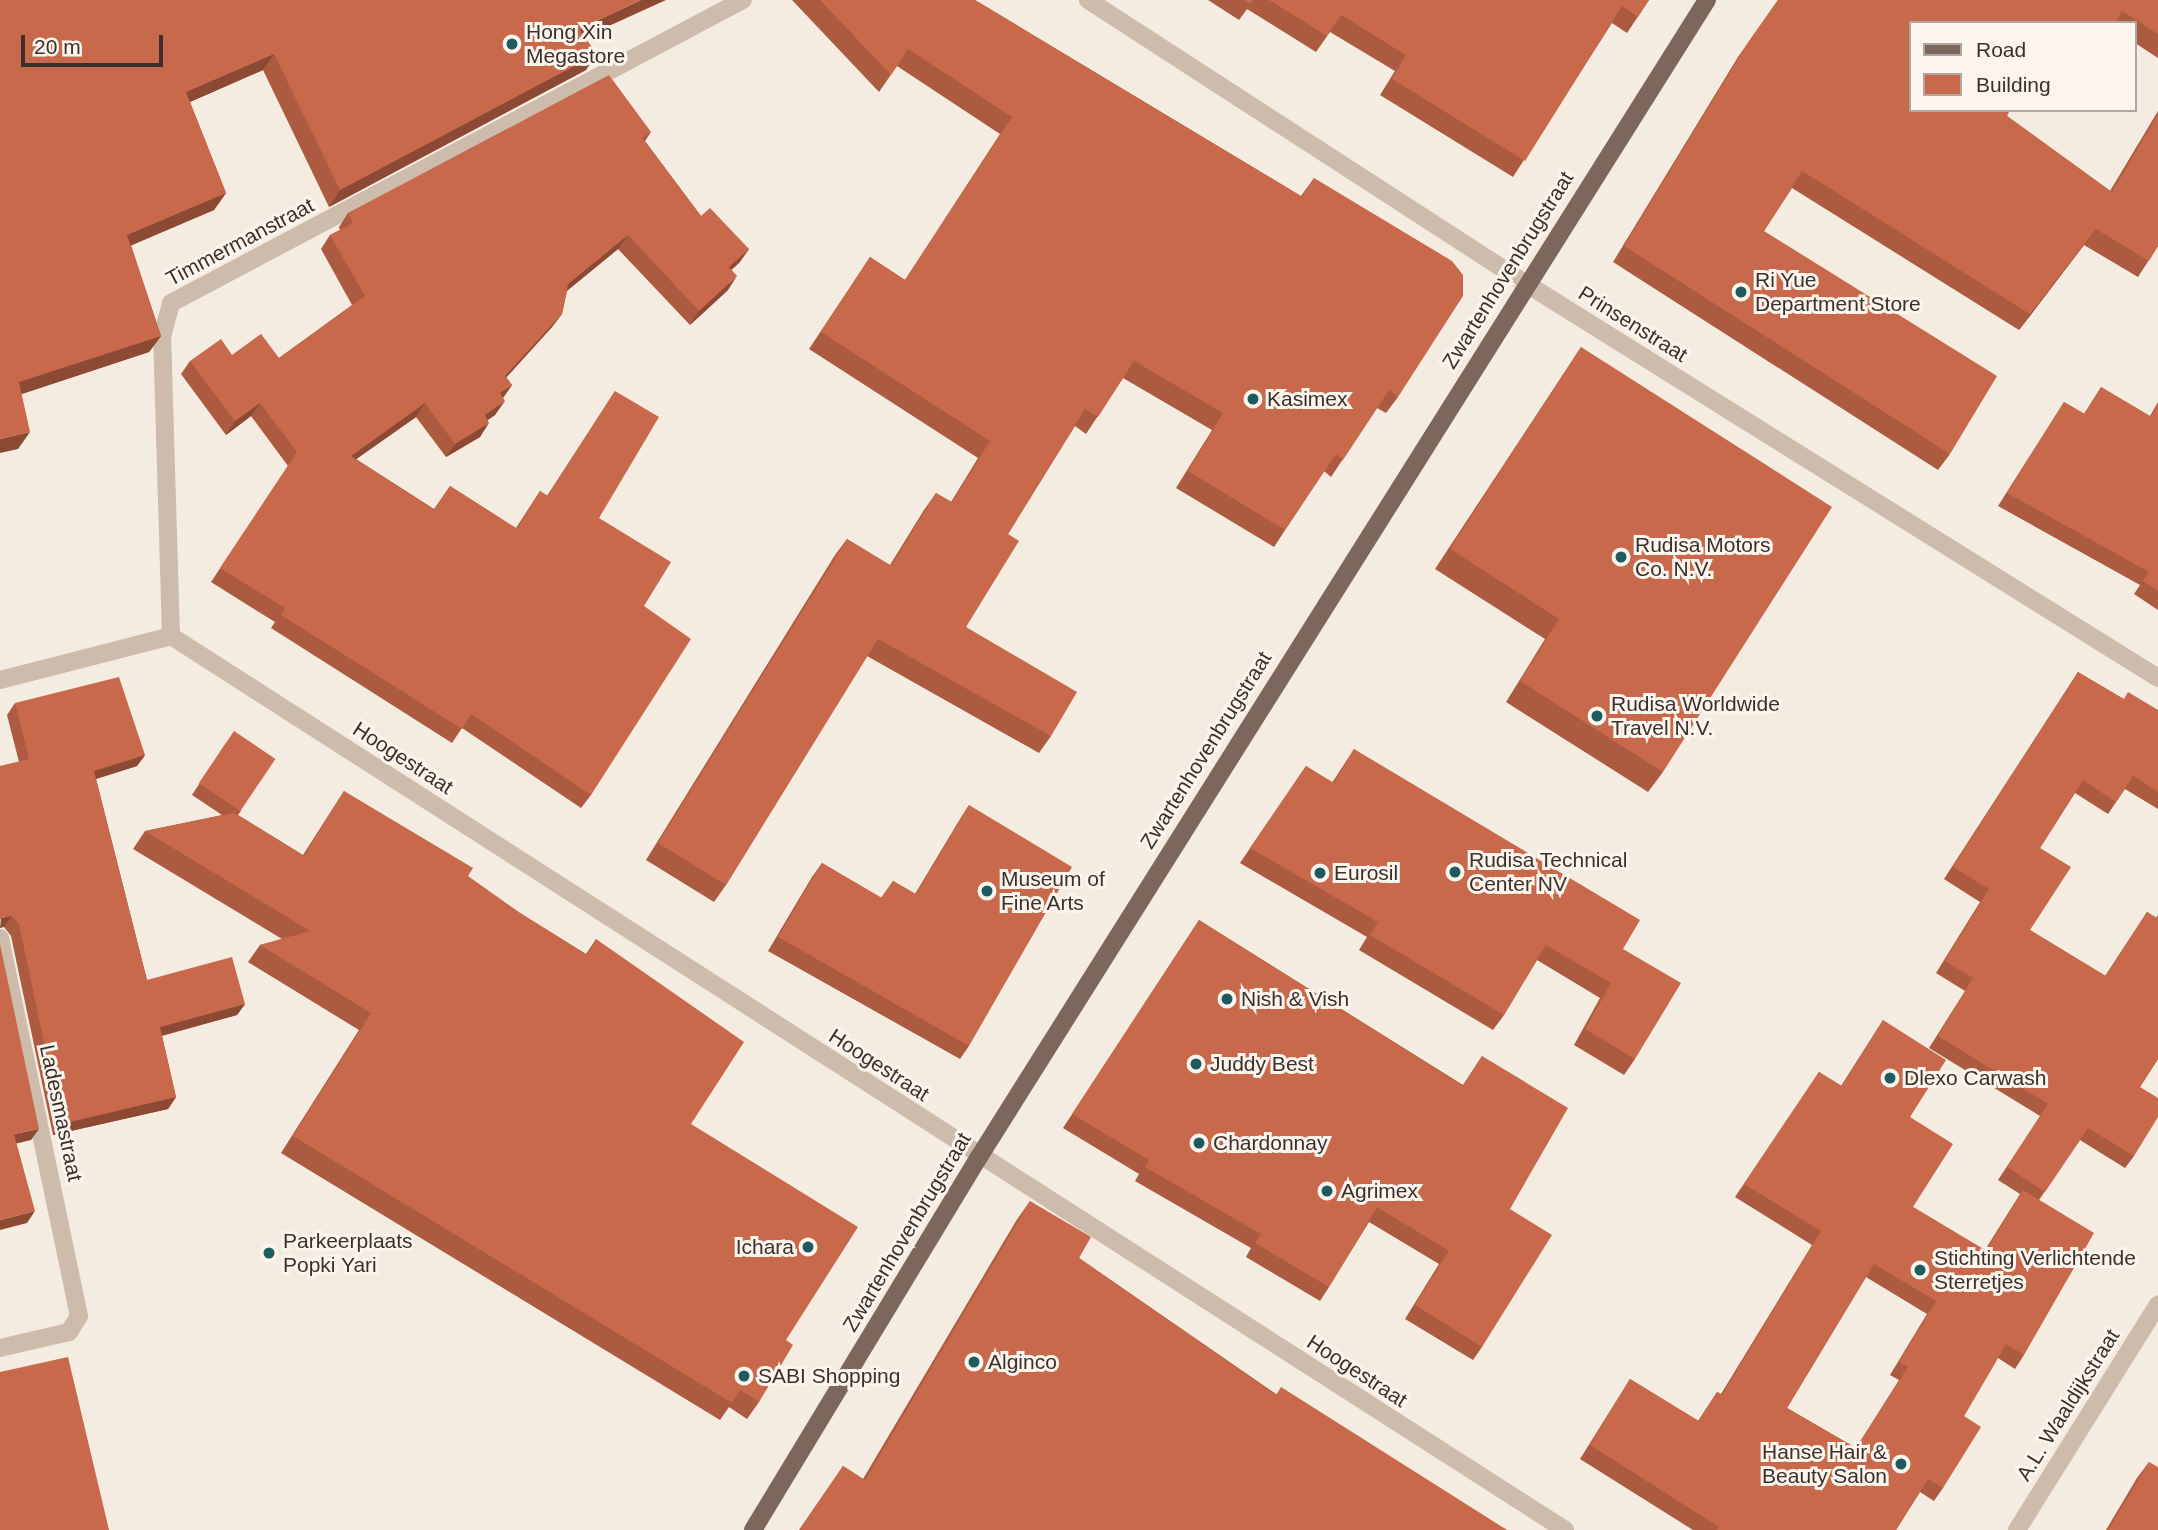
<!DOCTYPE html>
<style>
body{margin:0}
#map{position:relative;width:2158px;height:1530px;overflow:hidden;background:#f4ebe1;font-family:Helvetica,sans-serif}
div>[style]{position:absolute}
[style*='--x']{left:calc(var(--x)*1px);top:calc(var(--y)*1px);width:calc(var(--w)*1px);rotate:calc(var(--a)*1deg)}
.street>*{height:18px;margin:-9px;padding:0 9px;transform-origin:9px;border-radius:9px;background:#cdbbac}
.primary>*{height:18px;margin:-9px;padding:0 9px;transform-origin:9px;border-radius:9px;background:#7d675c}
.wall>*{inset:0;background:#ac5a40}
.shaded-wall>*{inset:0;background:#8c4a34}
.building>*{inset:0;background:#c8694b;transform-origin:0 0}
.dots>*{width:19px;height:19px;translate:-50% -50%;box-sizing:border-box;border:4px solid #fbf5ee;border-radius:50%}
span{translate:-50% -50%;white-space:nowrap;text-align:center;line-height:1.15;-webkit-text-stroke:6px #fbf5ee;paint-order:stroke}
.poi-label{font-size:21px;color:#3b302b}
.left{translate:0 -50%;text-align:left}
.right{translate:-100% -50%;text-align:right}
.street-label{font-size:21px;color:#3b302b}
.legend{position:absolute;left:1909px;top:21px;width:228px;height:91px;box-sizing:border-box;background:#fbf5ee;border:2px solid #aea6a0;margin:0;padding:9px 12px;list-style:none;font-size:21px;color:#3b302b}
.legend li{display:flex;align-items:center;gap:14px;height:35px}
.legend b{width:35px;border:2px solid #aea6a0}
.scale{position:absolute;left:21px;top:35px;width:142px;height:32px;box-sizing:border-box;border:4px solid #3b302b;border-top:0;padding-left:9px;font-size:21px;line-height:24px;white-space:nowrap;color:#3b302b;-webkit-text-stroke:5px #fbf5ee;paint-order:stroke}
</style>
<div id="map">
<div class="street">
<div style="--x:1088;--y:0;--w:521;--a:32.93"></div>
<div style="--x:1525;--y:283;--w:746;--a:31.96"></div>
<div style="--x:171;--y:636;--w:1656;--a:32.67"></div>
<div style="--x:0;--y:680;--w:177;--a:-14.4"></div>
<div style="--x:171;--y:636;--w:299;--a:-91.7"></div>
<div style="--x:162;--y:337;--w:35;--a:-75"></div>
<div style="--x:171;--y:303;--w:647;--a:-27.91"></div>
<div style="--x:0;--y:938;--w:386;--a:78.2"></div>
<div style="--x:79;--y:1316;--w:19;--a:122"></div>
<div style="--x:69;--y:1332;--w:71;--a:166.9"></div>
<div style="--x:2017;--y:1530;--w:266;--a:-58"></div>
</div>
<div class="primary">
<div style="--x:753;--y:1530;--w:436;--a:-58.8"></div>
<div style="--x:979;--y:1157;--w:1367;--a:-57.82"></div>
</div>
<div class="wall">
<div style="clip-path:polygon(0 0,585px 37px,586px 70px,329px 207px,263px 70px,190px 102px,226px 193px,214px 210px,131px 245px,161px 336px,149px 352px,21px 394px,18px 449px)"></div>
<div style="clip-path:polygon(792px 0,975px 0,1301px 196px,1314px 178px,1398px 397px,1386px 413px,1377px 408px,1331px 477px,1324px 471px,1274px 547px,1176px 488px,1212px 430px,1123px 378px,1086px 434px,1075px 426px,1008px 534px,966px 627px,1051px 736px,1039px 753px,867px 656px,726px 885px,714px 902px,646px 860px,835px 555px,847px 539px,890px 565px,924px 510px,936px 493px,951px 502px,978px 458px,809px 349px,870px 257px,905px 280px,1000px 134px,897px 66px,879px 92px)"></div>
<div style="clip-path:polygon(1208px 0,1649px 0,1627px 33px,1612px 23px,1513px 177px,1380px 95px,1395px 71px,1330px 32px,1316px 52px,1247px 9px,1239px 20px)"></div>
<div style="clip-path:polygon(1778px 0,2158px 0,2158px 58px,2135px 43px,2135px 23px,1911px 23px,2007px 116px,2110px 191px,2158px 111px,2158px 246px,2138px 277px,2084px 245px,2019px 330px,1792px 188px,1764px 231px,1950px 454px,1938px 470px,1613px 262px,1738px 57px)"></div>
<div style="clip-path:polygon(651px 132px,645px 141px,701px 216px,749px 249px,739px 263px,731px 270px,728px 290px,690px 325px,618px 249px,567px 291px,562px 314px,552px 327px,506px 377px,512px 385px,503px 398px,495px 415px,488px 420px,480px 437px,446px 457px,416px 417px,356px 459px,434px 509px,450px 486px,516px 528px,540px 491px,547px 496px,615px 391px,599px 518px,644px 606px,591px 795px,581px 808px,462px 728px,452px 743px,271px 628px,275px 622px,211px 582px,288px 466px,251px 416px,226px 435px,181px 374px,190px 361px,232px 355px,279px 358px,352px 305px,321px 249px,330px 235px,340px 230px,339px 227px,348px 213px)"></div>
<div style="clip-path:polygon(1581px 347px,1663px 772px,1648px 792px,1506px 702px,1545px 639px,1435px 569px)"></div>
<div style="clip-path:polygon(2101px 387px,2150px 416px,2158px 402px,2158px 610px,2134px 594px,2140px 585px,1998px 506px,2064px 402px,2084px 414px)"></div>
<div style="clip-path:polygon(evenodd,2078px 672px,2123px 699px,2158px 710px,2158px 809px,2125px 789px,2108px 814px,2075px 793px,2040px 848px,2030px 930px,2105px 976px,2147px 912px,2156px 918px,2158px 915px,2158px 1059px,2140px 1087px,2134px 1156px,2125px 1168px,2080px 1140px,2039px 1200px,2024px 1355px,2015px 1369px,1998px 1358px,1964px 1416px,1943px 1488px,1934px 1501px,1920px 1492px,1896px 1530px,1693px 1530px,1580px 1459px,1630px 1379px,1698px 1421px,1717px 1392px,1721px 1394px,1812px 1245px,1735px 1197px,1819px 1072px,1841px 1086px,1883px 1020px,1910px 1117px,1913px 1207px,1985px 1250px,2020px 1194px,1998px 1180px,2040px 1116px,1929px 1048px,1965px 991px,1936px 973px,1980px 902px,1944px 879px,2078px 672px,1866px 1277px,1927px 1314px,1890px 1375px,1899px 1380px,1856px 1448px,1787px 1408px,1866px 1277px)"></div>
<div style="clip-path:polygon(15px 703px,145px 755px,137px 766px,96px 779px,147px 980px,245px 1004px,237px 1015px,162px 1036px,176px 1097px,168px 1109px,53px 1135px,11px 936px,4px 927px,19px 762px,7px 715px)"></div>
<div style="clip-path:polygon(226px 743px,241px 811px,238px 815px,303px 855px,344px 791px,520px 913px,586px 954px,596px 939px,691px 1124px,786px 1340px,759px 1402px,747px 1419px,729px 1407px,720px 1420px,281px 1153px,359px 1030px,248px 962px,260px 945px,282px 939px,133px 849px,145px 831px,222px 815px,192px 795px)"></div>
<div style="clip-path:polygon(1354px 749px,1623px 949px,1635px 1059px,1624px 1075px,1574px 1045px,1600px 998px,1537px 960px,1504px 1015px,1493px 1030px,1359px 950px,1367px 937px,1240px 863px,1306px 766px,1332px 783px)"></div>
<div style="clip-path:polygon(969px 805px,969px 1046px,960px 1059px,768px 951px,812px 877px,822px 863px,881px 898px,893px 881px,915px 894px,960px 819px)"></div>
<div style="clip-path:polygon(1199px 920px,1463px 1085px,1482px 1056px,1510px 1209px,1482px 1347px,1473px 1360px,1405px 1319px,1439px 1264px,1369px 1222px,1329px 1287px,1320px 1301px,1246px 1257px,1251px 1248px,1135px 1181px,1139px 1174px,1063px 1128px)"></div>
<div style="clip-path:polygon(1030px 1201px,1079px 1258px,1276px 1394px,1507px 1530px,799px 1530px,843px 1466px,863px 1479px,1016px 1221px)"></div>
<div style="clip-path:polygon(2149px 1462px,2158px 1530px,2106px 1530px,2137px 1478px)"></div>
</div>
<div class="shaded-wall">
<div style="clip-path:polygon(641px 0,666px 0,567px 45px,579px 29px)"></div>
<div style="clip-path:polygon(274px 54px,263px 70px,174px 109px,186px 92px)"></div>
<div style="clip-path:polygon(597px 54px,586px 70px,329px 207px,340px 190px)"></div>
<div style="clip-path:polygon(226px 193px,214px 210px,116px 252px,127px 235px)"></div>
<div style="clip-path:polygon(2096px 229px,2084px 245px,2019px 330px,2030px 314px)"></div>
<div style="clip-path:polygon(628px 235px,618px 249px,558px 298px,568px 284px)"></div>
<div style="clip-path:polygon(749px 249px,739px 263px,719px 281px,729px 267px)"></div>
<div style="clip-path:polygon(737px 276px,728px 290px,690px 325px,699px 311px)"></div>
<div style="clip-path:polygon(562px 314px,552px 327px,496px 389px,505px 376px)"></div>
<div style="clip-path:polygon(161px 336px,149px 352px,7px 399px,19px 382px)"></div>
<div style="clip-path:polygon(512px 385px,502px 399px,500px 393px)"></div>
<div style="clip-path:polygon(505px 401px,495px 415px,475px 428px,485px 415px)"></div>
<div style="clip-path:polygon(260px 403px,251px 416px,226px 435px,235px 421px)"></div>
<div style="clip-path:polygon(425px 403px,416px 417px,341px 470px,351px 456px)"></div>
<div style="clip-path:polygon(489px 423px,480px 437px,446px 457px,455px 444px)"></div>
<div style="clip-path:polygon(30px 432px,18px 449px,0 453px,0 439px)"></div>
<div style="clip-path:polygon(145px 755px,137px 766px,86px 782px,94px 771px)"></div>
<div style="clip-path:polygon(12px 916px,4px 927px,0 928px,1px 918px)"></div>
<div style="clip-path:polygon(245px 1004px,237px 1015px,152px 1038px,160px 1027px)"></div>
<div style="clip-path:polygon(176px 1097px,168px 1109px,53px 1135px,61px 1124px)"></div>
<div style="clip-path:polygon(39px 1129px,31px 1140px,6px 1146px,14px 1134px)"></div>
<div style="clip-path:polygon(35px 1211px,27px 1223px,0 1230px,0 1220px)"></div>
</div>
<div class="building">
<div style="clip-path:polygon(0 0,641px 0,579px 29px,597px 54px,340px 190px,274px 54px,186px 92px,226px 193px,127px 235px,161px 336px,19px 382px,30px 432px,0 439px)"></div>
<div style="clip-path:polygon(820px 0,975px 0,1302px 197px,1314px 178px,1452px 261px,1463px 275px,1463px 296px,1398px 397px,1389px 390px,1343px 460px,1336px 454px,1285px 530px,1188px 471px,1223px 413px,1134px 361px,1098px 417px,1085px 409px,1008px 534px,1019px 541px,966px 627px,1077px 692px,1051px 736px,878px 639px,726px 885px,658px 843px,847px 539px,891px 566px,936px 493px,952px 502px,990px 441px,821px 332px,870px 257px,905px 280px,1012px 117px,908px 49px,891px 75px)"></div>
<div style="clip-path:polygon(1244px 0,1253px 0,1250px 4px)"></div>
<div style="clip-path:polygon(1269px 0,1649px 0,1638px 17px,1622px 6px,1525px 161px,1392px 79px,1406px 55px,1341px 15px,1327px 36px)"></div>
<div style="clip-path:polygon(1778px 0,2158px 0,2158px 34px,2122px 11px,2115px 23px,1911px 23px,1911px 110px,2010px 110px,2007px 116px,2112px 192px,2158px 114px,2158px 246px,2149px 261px,2096px 229px,2030px 314px,1802px 171px,1764px 231px,1997px 376px,1950px 454px,1624px 246px,1749px 41px)"></div>
<div style="clip-path:polygon(609px 75px,651px 132px,642px 138px,701px 216px,710px 208px,749px 249px,729px 267px,737px 276px,699px 311px,628px 235px,568px 284px,562px 314px,505px 376px,512px 385px,500px 393px,505px 401px,485px 415px,489px 423px,455px 444px,425px 403px,351px 456px,434px 510px,450px 486px,517px 529px,540px 491px,548px 496px,615px 391px,659px 417px,599px 518px,671px 562px,644px 606px,691px 639px,591px 795px,471px 714px,462px 729px,281px 615px,285px 608px,220px 568px,297px 452px,260px 403px,235px 421px,190px 361px,221px 339px,232px 355px,261px 334px,279px 358px,365px 296px,330px 235px,353px 223px,348px 213px)"></div>
<div style="clip-path:polygon(1581px 347px,1832px 507px,1663px 772px,1520px 681px,1559px 619px,1450px 549px)"></div>
<div style="clip-path:polygon(2101px 387px,2151px 417px,2158px 404px,2158px 591px,2143px 581px,2149px 572px,2007px 493px,2064px 402px,2085px 414px)"></div>
<div style="clip-path:polygon(2078px 672px,2124px 699px,2128px 692px,2158px 710px,2158px 792px,2133px 776px,2116px 802px,2083px 780px,2040px 848px,2071px 867px,2030px 930px,2106px 976px,2147px 912px,2157px 918px,2158px 917px,2158px 1059px,2140px 1087px,2158px 1098px,2158px 1117px,2134px 1156px,2088px 1128px,2045px 1192px,2007px 1167px,2048px 1104px,1938px 1036px,1973px 978px,1945px 961px,1989px 889px,1953px 867px)"></div>
<div style="clip-path:polygon(119px 677px,145px 755px,94px 771px,147px 980px,232px 957px,245px 1004px,160px 1027px,176px 1097px,61px 1124px,19px 924px,12px 916px,1px 918px,0 920px,0 766px,29px 759px,15px 703px)"></div>
<div style="left:234px;top:731px;width:50px;height:63px;rotate:34deg"></div>
<div style="clip-path:polygon(1354px 749px,1640px 920px,1623px 949px,1681px 983px,1635px 1059px,1585px 1029px,1611px 983px,1546px 945px,1504px 1015px,1370px 935px,1378px 922px,1250px 848px,1306px 766px,1334px 783px)"></div>
<div style="clip-path:polygon(344px 791px,473px 868px,468px 876px,520px 913px,587px 955px,596px 939px,744px 1042px,691px 1124px,858px 1227px,786px 1340px,793px 1345px,759px 1402px,740px 1390px,732px 1403px,293px 1136px,371px 1013px,260px 945px,310px 931px,145px 831px,234px 813px,304px 856px)"></div>
<div style="clip-path:polygon(969px 805px,1072px 867px,969px 1046px,778px 937px,822px 863px,882px 898px,893px 881px,916px 894px)"></div>
<div style="clip-path:polygon(1199px 920px,1463px 1086px,1482px 1056px,1568px 1108px,1510px 1209px,1552px 1235px,1482px 1347px,1415px 1305px,1449px 1251px,1377px 1207px,1329px 1287px,1255px 1243px,1261px 1234px,1145px 1167px,1149px 1160px,1072px 1114px)"></div>
<div style="clip-path:polygon(0 944px,39px 1129px,14px 1134px,35px 1211px,0 1220px)"></div>
<div style="clip-path:polygon(evenodd,1883px 1020px,1946px 1060px,1910px 1117px,1953px 1144px,1913px 1207px,1986px 1251px,2023px 1190px,2094px 1233px,2024px 1355px,2006px 1344px,1964px 1416px,1981px 1427px,1943px 1488px,1928px 1479px,1896px 1530px,1717px 1530px,1719px 1527px,1590px 1445px,1630px 1379px,1699px 1421px,1717px 1392px,1722px 1395px,1821px 1231px,1744px 1184px,1819px 1072px,1842px 1086px,1883px 1020px,1874px 1264px,1936px 1301px,1899px 1362px,1908px 1367px,1856px 1448px,1787px 1408px,1874px 1264px)"></div>
<div style="clip-path:polygon(1030px 1201px,1091px 1237px,1079px 1258px,1276px 1395px,1281px 1387px,1507px 1530px,800px 1530px,843px 1466px,865px 1480px)"></div>
<div style="clip-path:polygon(68px 1357px,109px 1530px,0 1530px,0 1372px)"></div>
<div style="clip-path:polygon(2149px 1462px,2158px 1467px,2158px 1530px,2108px 1530px)"></div>
</div>
<div class="dots">
<div style="left:512px;top:44px;background:#1f5a5e"></div>
<div style="left:1741px;top:292px;background:#1f5a5e"></div>
<div style="left:1253px;top:399px;background:#1f5a5e"></div>
<div style="left:1621px;top:557px;background:#1f5a5e"></div>
<div style="left:1597px;top:716px;background:#1f5a5e"></div>
<div style="left:1455px;top:872px;background:#1f5a5e"></div>
<div style="left:1320px;top:873px;background:#1f5a5e"></div>
<div style="left:987px;top:891px;background:#1f5a5e"></div>
<div style="left:1227px;top:999px;background:#1f5a5e"></div>
<div style="left:1196px;top:1064px;background:#1f5a5e"></div>
<div style="left:1890px;top:1078px;background:#1f5a5e"></div>
<div style="left:1199px;top:1143px;background:#1f5a5e"></div>
<div style="left:1327px;top:1191px;background:#1f5a5e"></div>
<div style="left:808px;top:1247px;background:#1f5a5e"></div>
<div style="left:269px;top:1253px;background:#1f5a5e"></div>
<div style="left:1920px;top:1270px;background:#1f5a5e"></div>
<div style="left:974px;top:1362px;background:#1f5a5e"></div>
<div style="left:744px;top:1376px;background:#1f5a5e"></div>
<div style="left:1901px;top:1464px;background:#1f5a5e"></div>
</div>
<div class="poi-label">
<span class="left" style="left:526px;top:44px">Hong Xin<br>Megastore</span>
<span class="left" style="left:1755px;top:292px">Ri Yue<br>Department Store</span>
<span class="left" style="left:1267px;top:399px">Kasimex</span>
<span class="left" style="left:1635px;top:557px">Rudisa Motors<br>Co. N.V.</span>
<span class="left" style="left:1611px;top:716px">Rudisa Worldwide<br>Travel N.V.</span>
<span class="left" style="left:1469px;top:872px">Rudisa Technical<br>Center NV</span>
<span class="left" style="left:1334px;top:873px">Eurosil</span>
<span class="left" style="left:1001px;top:891px">Museum of<br>Fine Arts</span>
<span class="left" style="left:1241px;top:999px">Nish &amp; Vish</span>
<span class="left" style="left:1210px;top:1064px">Juddy Best</span>
<span class="left" style="left:1904px;top:1078px">Dlexo Carwash</span>
<span class="left" style="left:1213px;top:1143px">Chardonnay</span>
<span class="left" style="left:1341px;top:1191px">Agrimex</span>
<span class="left" style="left:283px;top:1253px">Parkeerplaats<br>Popki Yari</span>
<span class="right" style="left:794px;top:1247px">Ichara</span>
<span class="left" style="left:1934px;top:1270px">Stichting Verlichtende<br>Sterretjes</span>
<span class="left" style="left:988px;top:1362px">Alginco</span>
<span class="left" style="left:758px;top:1376px">SABI Shopping</span>
<span class="right" style="left:1887px;top:1464px">Hanse Hair &amp;<br>Beauty Salon</span>
</div>
<div class="street-label">
<span style="left:240px;top:242px;rotate:-28deg">Timmermanstraat</span>
<span style="left:1508px;top:270px;rotate:-58deg">Zwartenhovenbrugstraat</span>
<span style="left:1633px;top:324px;rotate:32deg">Prinsenstraat</span>
<span style="left:1206px;top:750px;rotate:-58deg">Zwartenhovenbrugstraat</span>
<span style="left:403px;top:758px;rotate:33deg">Hoogestraat</span>
<span style="left:879px;top:1065px;rotate:33deg">Hoogestraat</span>
<span style="left:61px;top:1113px;rotate:78deg">Ladesmastraat</span>
<span style="left:907px;top:1232px;rotate:-59deg">Zwartenhovenbrugstraat</span>
<span style="left:1357px;top:1371px;rotate:33deg">Hoogestraat</span>
<span style="left:2068px;top:1405px;rotate:-58deg">A.L. Waaldijkstraat</span>
</div>
<ul class="legend">
<li><b style="height:9px;background:#7d675c"></b>Road</li>
<li><b style="height:19px;background:#c8694b"></b>Building</li>
</ul>
<div class="scale">20 m</div>
</div>
